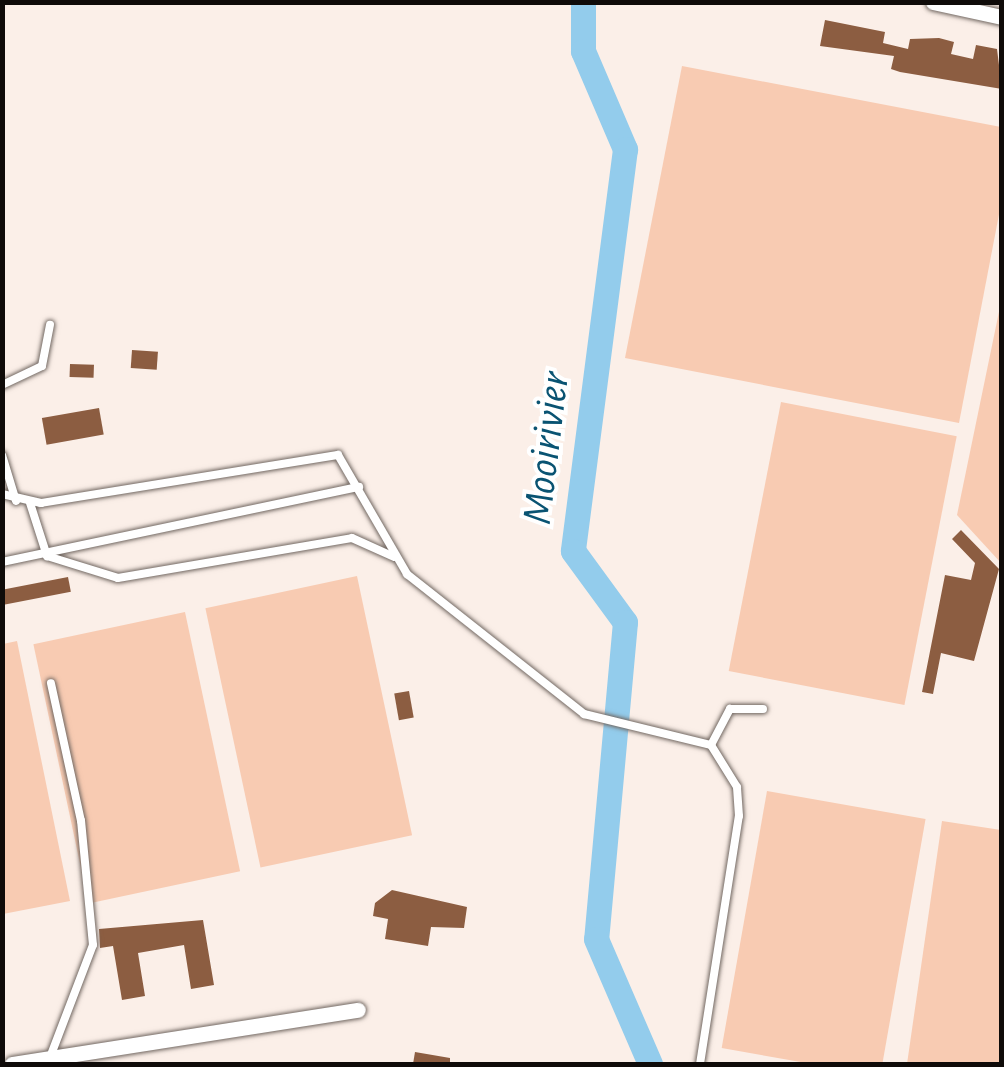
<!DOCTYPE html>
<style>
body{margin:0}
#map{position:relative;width:1004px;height:1067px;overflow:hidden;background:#fbefe8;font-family:"Alegreya Sans",sans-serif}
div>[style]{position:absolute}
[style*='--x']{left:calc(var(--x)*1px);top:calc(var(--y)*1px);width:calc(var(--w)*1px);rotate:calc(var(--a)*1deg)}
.green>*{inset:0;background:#f8cbb2;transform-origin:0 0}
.river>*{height:25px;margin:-12.5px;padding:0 12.5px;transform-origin:12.5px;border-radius:12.5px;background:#93ccec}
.building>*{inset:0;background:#8c5d41;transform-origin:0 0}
.roads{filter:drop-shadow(0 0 2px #726862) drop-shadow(0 0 2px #726862)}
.lane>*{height:8px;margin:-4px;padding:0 4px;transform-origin:4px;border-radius:4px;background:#fff}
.street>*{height:15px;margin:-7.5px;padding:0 7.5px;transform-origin:7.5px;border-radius:7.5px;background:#fff}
span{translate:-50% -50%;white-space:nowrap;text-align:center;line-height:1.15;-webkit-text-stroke:8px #fff;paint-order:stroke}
.water-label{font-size:42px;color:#095372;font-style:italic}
.frame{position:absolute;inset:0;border:5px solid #0f0b09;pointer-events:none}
</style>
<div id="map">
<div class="green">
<div style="clip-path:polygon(682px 66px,1001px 127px,1001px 204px,959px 423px,625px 358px)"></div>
<div style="clip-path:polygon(1001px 302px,1001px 563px,957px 515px)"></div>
<div style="left:781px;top:402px;width:179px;height:274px;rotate:11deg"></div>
<div style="left:357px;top:576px;width:265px;height:155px;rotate:78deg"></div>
<div style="left:185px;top:612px;width:265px;height:155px;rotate:78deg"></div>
<div style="clip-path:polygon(17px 641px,70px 901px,3px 914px,3px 644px)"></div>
<div style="left:767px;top:791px;width:161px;height:261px;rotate:10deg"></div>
<div style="clip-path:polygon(942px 821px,1001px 830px,1001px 1064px,907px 1064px)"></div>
</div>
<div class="river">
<div style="--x:583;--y:2;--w:49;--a:90"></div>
<div style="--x:583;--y:51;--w:107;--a:66.8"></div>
<div style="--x:625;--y:149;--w:405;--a:97.4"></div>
<div style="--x:573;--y:551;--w:88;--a:53.8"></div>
<div style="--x:625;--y:622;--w:318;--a:95.2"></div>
<div style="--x:596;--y:939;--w:136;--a:66.6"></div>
</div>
<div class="building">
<div style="clip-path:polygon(825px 20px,885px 32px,883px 43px,908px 49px,910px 39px,939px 38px,954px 42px,951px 54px,973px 59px,976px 45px,997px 49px,1002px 89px,900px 72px,891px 69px,894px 56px,820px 46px)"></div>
<div style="left:132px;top:350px;width:26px;height:18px;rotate:4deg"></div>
<div style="left:70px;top:364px;width:24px;height:13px;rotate:2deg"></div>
<div style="left:99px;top:408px;width:27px;height:58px;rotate:80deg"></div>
<div style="clip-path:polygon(961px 530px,999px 569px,974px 661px,941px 653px,933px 694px,922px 692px,945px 575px,971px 580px,975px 563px,952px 539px)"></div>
<div style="left:68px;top:577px;width:15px;height:67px;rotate:79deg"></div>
<div style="left:409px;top:691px;width:27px;height:15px;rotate:80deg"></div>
<div style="clip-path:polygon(392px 890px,467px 907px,464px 928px,431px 927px,428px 946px,385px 939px,388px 919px,373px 916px,375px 903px)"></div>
<div style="clip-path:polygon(203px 920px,214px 985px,191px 989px,184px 945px,138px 953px,145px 996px,122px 1000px,113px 946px,100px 948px,99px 929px)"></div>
<div style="clip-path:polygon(415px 1052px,450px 1058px,450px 1064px,413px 1064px)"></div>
</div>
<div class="roads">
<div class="lane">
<div style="--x:2;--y:385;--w:44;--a:-25.4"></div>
<div style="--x:42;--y:366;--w:42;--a:-79"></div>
<div style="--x:2;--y:455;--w:48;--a:73.1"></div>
<div style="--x:2;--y:494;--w:40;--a:13"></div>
<div style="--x:41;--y:503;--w:301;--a:-9.2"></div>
<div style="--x:338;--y:455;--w:138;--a:59.9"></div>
<div style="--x:407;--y:574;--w:226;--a:38.3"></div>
<div style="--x:584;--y:714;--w:131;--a:13.7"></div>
<div style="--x:711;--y:745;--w:41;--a:-62.2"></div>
<div style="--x:730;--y:709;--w:33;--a:0"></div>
<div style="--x:30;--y:503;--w:56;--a:72.2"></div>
<div style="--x:47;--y:556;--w:74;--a:17.2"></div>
<div style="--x:118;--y:578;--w:237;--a:-9.7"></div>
<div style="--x:352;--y:538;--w:46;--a:24.3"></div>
<div style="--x:2;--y:562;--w:365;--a:-11.9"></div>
<div style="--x:49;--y:1060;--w:123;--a:-69.1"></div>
<div style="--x:93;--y:945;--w:125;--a:-95.5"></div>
<div style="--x:81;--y:821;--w:141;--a:-102.3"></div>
<div style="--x:700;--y:1064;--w:251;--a:-81.1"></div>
<div style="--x:739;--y:816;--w:29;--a:-94"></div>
<div style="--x:737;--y:787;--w:49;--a:-121.8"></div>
</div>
<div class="street">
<div style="--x:933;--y:2;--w:71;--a:12.3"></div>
<div style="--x:12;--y:1064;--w:350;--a:-8.9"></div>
</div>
</div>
<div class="water-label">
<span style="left:546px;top:448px;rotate:-83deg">Mooirivier</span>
</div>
<div class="frame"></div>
</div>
